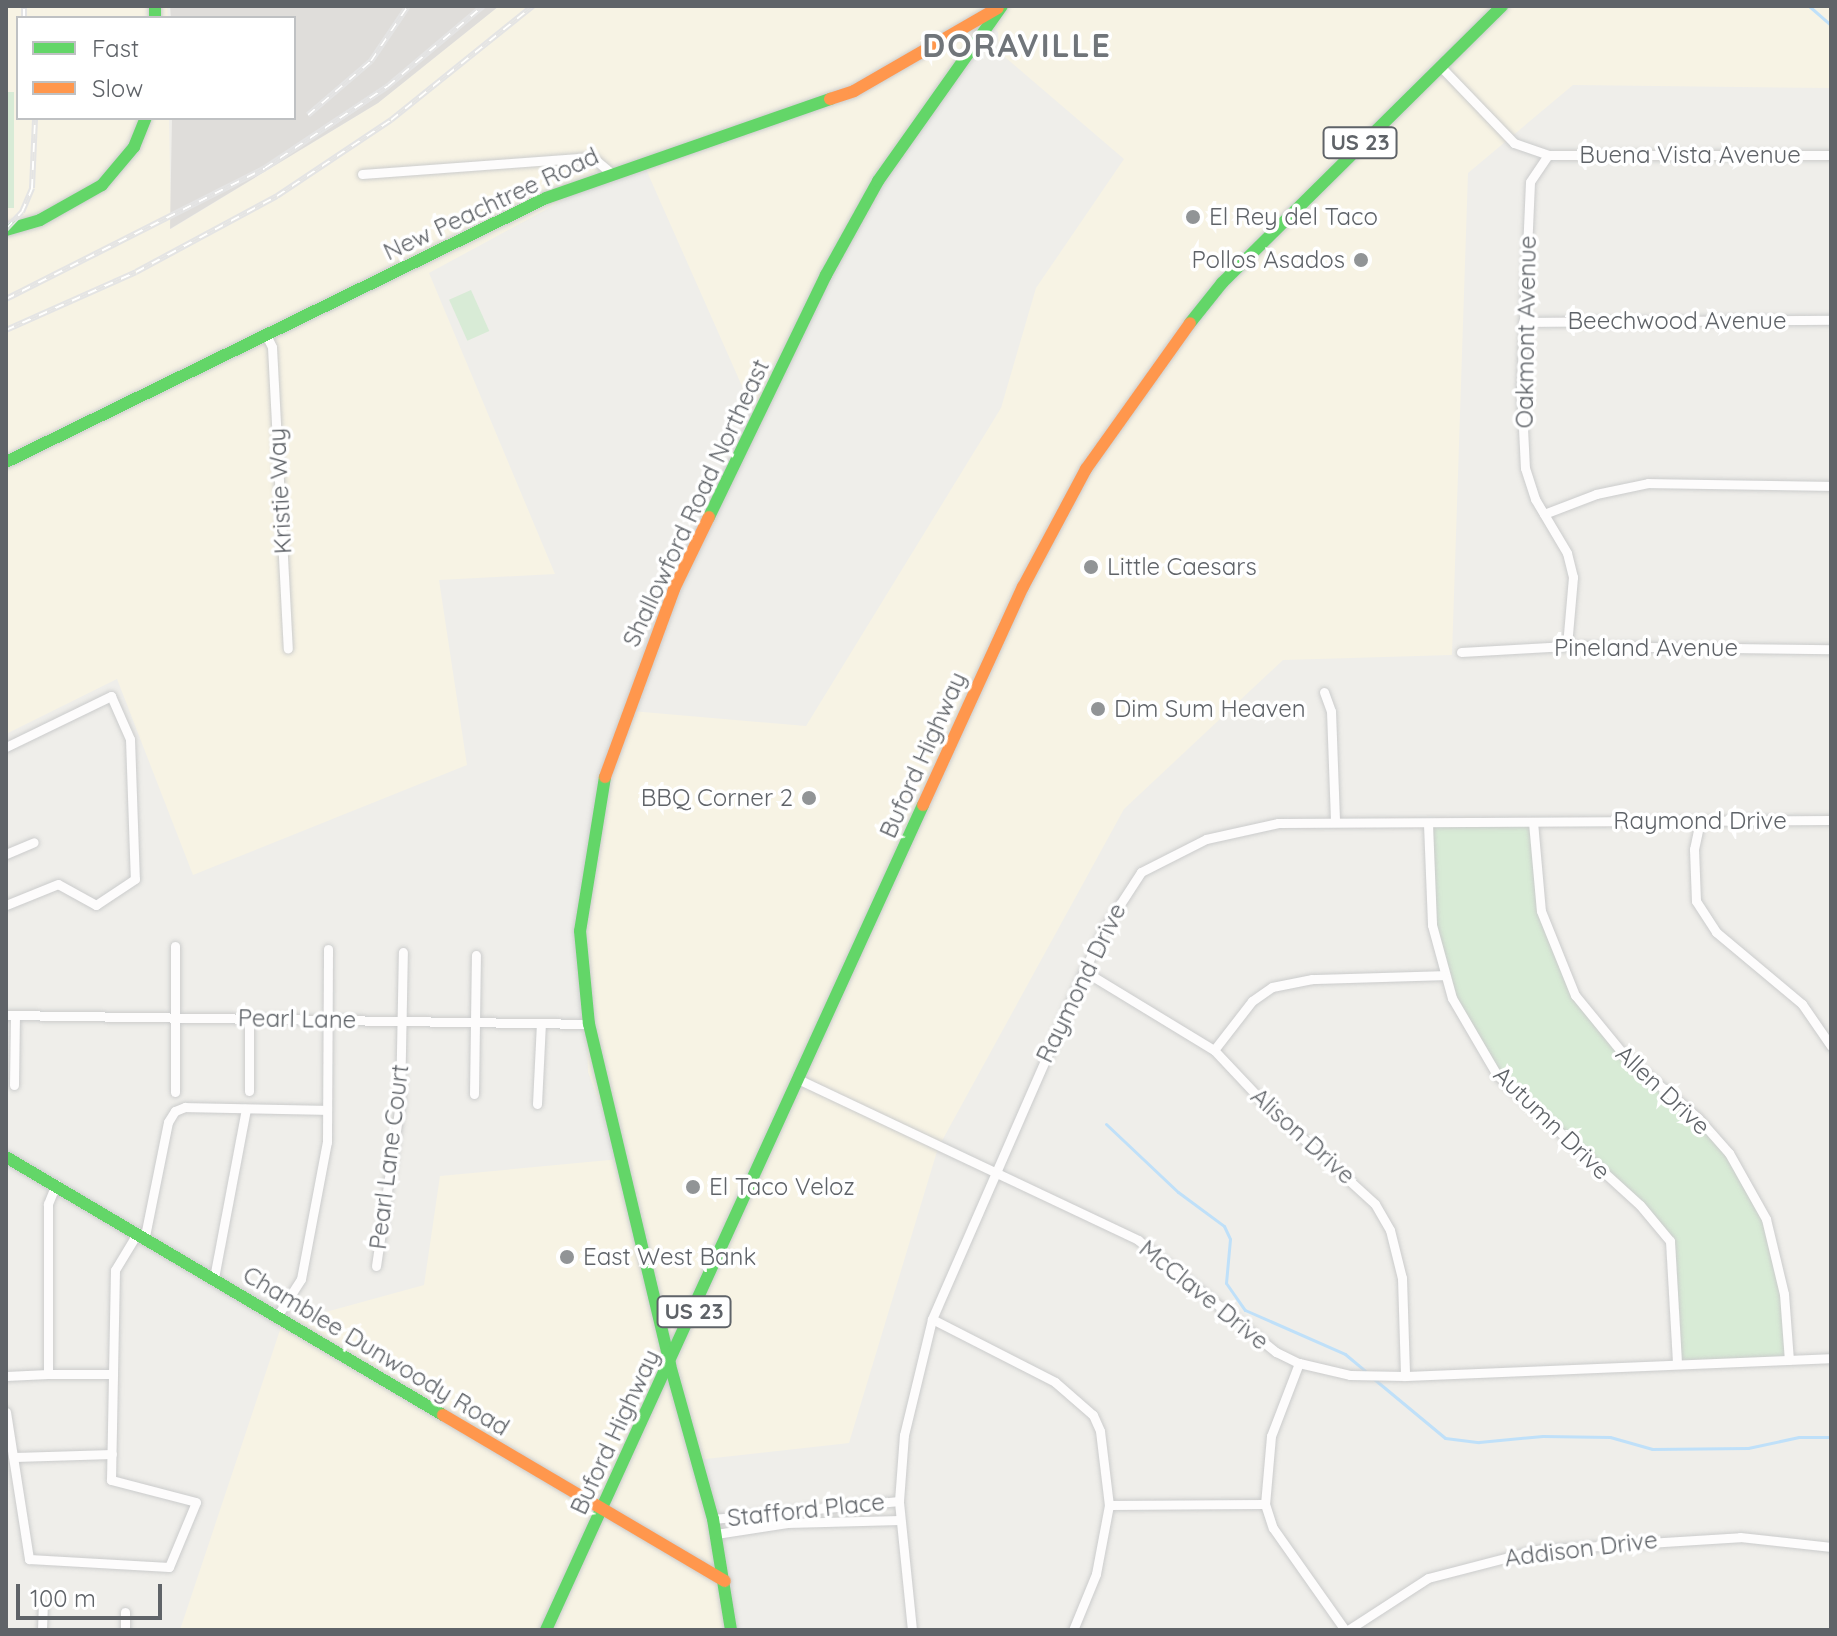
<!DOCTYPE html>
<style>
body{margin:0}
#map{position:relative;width:1837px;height:1636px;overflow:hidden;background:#efeeea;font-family:Quicksand,sans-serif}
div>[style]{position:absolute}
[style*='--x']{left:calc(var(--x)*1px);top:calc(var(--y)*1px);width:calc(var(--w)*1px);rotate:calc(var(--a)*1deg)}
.commercial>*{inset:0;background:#f7f3e4}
.industrial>*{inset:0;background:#dfddda}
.green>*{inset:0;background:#d8ebd6;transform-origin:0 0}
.stream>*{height:3px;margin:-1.5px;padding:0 1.5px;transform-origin:1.5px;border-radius:1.5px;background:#bfe0f9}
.roads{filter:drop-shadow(0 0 2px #cbcccc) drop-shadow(0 0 2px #cbcccc)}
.street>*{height:9px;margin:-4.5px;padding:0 4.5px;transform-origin:4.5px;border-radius:4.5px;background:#fdfcfc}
.fast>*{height:12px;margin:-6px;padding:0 6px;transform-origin:6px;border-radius:6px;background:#63d668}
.slow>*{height:12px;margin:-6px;padding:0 6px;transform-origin:6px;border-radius:6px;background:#ff974d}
.rail>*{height:6px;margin-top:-3px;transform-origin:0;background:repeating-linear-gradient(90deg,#fff 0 9px,#e4e4e4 0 18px);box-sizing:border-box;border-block:2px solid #e4e4e4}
.dots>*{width:22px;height:22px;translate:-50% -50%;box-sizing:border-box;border:4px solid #fff;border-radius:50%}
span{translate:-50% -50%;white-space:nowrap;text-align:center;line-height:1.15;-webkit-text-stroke:7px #fff;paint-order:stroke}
.shield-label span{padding:2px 6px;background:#fff;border:2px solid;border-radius:6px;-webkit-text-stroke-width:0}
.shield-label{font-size:22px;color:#5f6368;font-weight:700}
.street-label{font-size:24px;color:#5f6368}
.poi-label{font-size:24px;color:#5f6368}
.left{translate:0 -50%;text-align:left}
.right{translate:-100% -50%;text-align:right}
.district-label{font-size:32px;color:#70757a;font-weight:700;letter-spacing:2px}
.frame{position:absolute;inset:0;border:8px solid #5f6368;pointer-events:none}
.legend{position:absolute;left:16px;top:16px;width:280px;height:104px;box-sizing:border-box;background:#fff;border:2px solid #bfc1c3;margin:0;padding:10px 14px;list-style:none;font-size:24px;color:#5f6368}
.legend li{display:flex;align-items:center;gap:16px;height:40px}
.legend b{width:40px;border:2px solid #bfc1c3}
.scale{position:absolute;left:16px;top:1584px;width:146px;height:36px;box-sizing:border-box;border:4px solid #5f6368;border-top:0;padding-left:10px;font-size:24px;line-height:28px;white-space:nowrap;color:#5f6368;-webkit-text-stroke:6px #fff;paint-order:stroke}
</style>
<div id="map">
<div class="commercial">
<div style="clip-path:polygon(6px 6px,167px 6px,168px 18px,18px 18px,18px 118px,169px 118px,171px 229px,378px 103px,499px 6px,1831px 6px,1831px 88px,1573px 85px,1468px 173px,1452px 655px,1283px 660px,1124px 809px,938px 1148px,849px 1443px,696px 1460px,731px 1630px,180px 1630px,282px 1324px,424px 1285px,440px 1176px,620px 1159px,588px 1072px,582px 913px,620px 710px,806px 726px,1001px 408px,1036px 288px,1124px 159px,999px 52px,998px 32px,992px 26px,872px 196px,757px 420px,641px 158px,429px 273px,555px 574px,439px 580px,467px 765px,193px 875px,117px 679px,6px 734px,6px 208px,14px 206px,14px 92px,6px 92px)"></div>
</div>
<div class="industrial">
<div style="clip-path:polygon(170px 6px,499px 6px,378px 103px,170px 229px,172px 118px,294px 118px,294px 18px,171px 18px)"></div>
</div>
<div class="green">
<div style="left:6px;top:92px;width:8px;height:116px"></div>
<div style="left:471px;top:290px;width:45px;height:24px;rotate:66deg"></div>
<div style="clip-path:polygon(1531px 823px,1540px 912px,1569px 985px,1621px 1055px,1692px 1112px,1734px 1157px,1762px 1212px,1780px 1269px,1791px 1361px,1680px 1364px,1675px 1262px,1661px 1226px,1477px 1049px,1440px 965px,1427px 825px)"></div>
</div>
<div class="stream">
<div style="--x:1809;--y:6;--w:29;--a:41"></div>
<div style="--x:1106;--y:1124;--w:99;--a:43.4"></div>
<div style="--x:1178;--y:1192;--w:57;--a:36.5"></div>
<div style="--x:1224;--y:1226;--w:14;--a:65"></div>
<div style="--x:1230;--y:1239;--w:44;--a:95.2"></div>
<div style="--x:1226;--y:1283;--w:33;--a:55"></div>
<div style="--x:1245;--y:1310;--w:109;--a:23.7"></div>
<div style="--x:1345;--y:1354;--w:26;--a:40"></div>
<div style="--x:1374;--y:1379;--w:92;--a:39.7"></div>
<div style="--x:1445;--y:1438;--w:34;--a:7"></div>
<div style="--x:1479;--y:1442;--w:64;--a:-5.4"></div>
<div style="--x:1543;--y:1436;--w:67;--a:0.9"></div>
<div style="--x:1610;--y:1437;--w:44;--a:15.9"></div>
<div style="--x:1652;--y:1449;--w:96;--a:-0.6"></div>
<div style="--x:1748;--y:1448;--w:52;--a:-12.2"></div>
<div style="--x:1799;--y:1437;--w:32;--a:0"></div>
</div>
<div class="roads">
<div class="street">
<div style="--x:1440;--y:66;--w:107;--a:46.1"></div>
<div style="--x:1514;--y:143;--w:36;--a:19"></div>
<div style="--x:1548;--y:155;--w:283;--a:0"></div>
<div style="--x:1548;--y:155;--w:32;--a:124"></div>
<div style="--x:1530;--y:182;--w:205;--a:92.5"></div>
<div style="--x:1521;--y:387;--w:81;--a:87.2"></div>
<div style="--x:1525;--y:468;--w:33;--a:72"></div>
<div style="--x:1535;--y:499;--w:63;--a:59.3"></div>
<div style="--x:1567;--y:553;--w:25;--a:76"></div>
<div style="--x:1573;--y:577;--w:69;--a:95"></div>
<div style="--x:362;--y:174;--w:231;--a:-4.2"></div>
<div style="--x:592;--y:157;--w:23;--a:40"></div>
<div style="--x:1523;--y:322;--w:308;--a:-0.4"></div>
<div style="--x:266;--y:335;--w:13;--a:63"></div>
<div style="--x:272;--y:347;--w:302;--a:87"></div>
<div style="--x:1544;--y:514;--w:56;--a:-21"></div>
<div style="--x:1596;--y:494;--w:53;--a:-11.9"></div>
<div style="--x:1648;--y:483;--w:183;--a:0.9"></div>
<div style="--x:1461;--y:652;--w:106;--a:-3.2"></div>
<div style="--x:1567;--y:646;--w:264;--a:0.7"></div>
<div style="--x:1324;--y:692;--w:20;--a:70"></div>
<div style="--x:1331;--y:711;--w:108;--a:87.9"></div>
<div style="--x:6;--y:747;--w:117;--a:-25.9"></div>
<div style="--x:111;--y:696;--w:47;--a:66.2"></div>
<div style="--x:130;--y:739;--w:140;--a:88"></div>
<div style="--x:135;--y:879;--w:47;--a:146.3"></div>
<div style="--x:96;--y:905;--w:43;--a:-151.1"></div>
<div style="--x:58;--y:884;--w:56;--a:158"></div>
<div style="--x:1700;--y:821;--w:29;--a:102"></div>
<div style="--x:1694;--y:849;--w:52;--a:87.8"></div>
<div style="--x:1696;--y:901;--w:37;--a:57"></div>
<div style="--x:1716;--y:932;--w:112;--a:39.9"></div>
<div style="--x:1802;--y:1004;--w:51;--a:55.4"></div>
<div style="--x:1533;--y:822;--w:89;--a:84.9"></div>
<div style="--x:1541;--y:911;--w:91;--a:68"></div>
<div style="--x:1575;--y:995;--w:79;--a:50.7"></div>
<div style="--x:1625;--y:1056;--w:96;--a:40.3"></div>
<div style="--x:1698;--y:1118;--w:47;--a:48.5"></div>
<div style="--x:1729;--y:1153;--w:76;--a:60.7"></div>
<div style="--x:1766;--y:1219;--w:77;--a:76.5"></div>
<div style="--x:1784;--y:1294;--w:66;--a:85.7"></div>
<div style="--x:1428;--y:824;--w:101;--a:87.7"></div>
<div style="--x:1432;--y:925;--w:76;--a:74.7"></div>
<div style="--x:1452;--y:998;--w:89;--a:59.7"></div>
<div style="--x:1497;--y:1075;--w:193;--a:42.3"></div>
<div style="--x:1640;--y:1205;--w:47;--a:50.2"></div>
<div style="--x:1670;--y:1241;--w:123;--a:86.7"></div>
<div style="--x:6;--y:854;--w:30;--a:-23"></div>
<div style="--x:1084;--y:971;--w:152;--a:31.3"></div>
<div style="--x:1214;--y:1050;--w:73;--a:46.7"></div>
<div style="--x:1264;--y:1103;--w:150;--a:42.3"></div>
<div style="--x:1375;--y:1204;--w:30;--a:60"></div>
<div style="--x:1390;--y:1230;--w:49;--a:76"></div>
<div style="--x:1402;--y:1278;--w:98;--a:88.2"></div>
<div style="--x:6;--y:1015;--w:583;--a:0.88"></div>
<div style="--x:1214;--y:1050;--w:62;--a:-52.2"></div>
<div style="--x:1252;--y:1001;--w:24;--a:-35"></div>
<div style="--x:1272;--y:987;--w:41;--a:-11.3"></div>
<div style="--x:1312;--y:979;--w:132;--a:-1.7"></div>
<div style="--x:800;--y:1080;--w:374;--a:25.3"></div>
<div style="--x:1138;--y:1240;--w:178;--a:39.1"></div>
<div style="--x:1276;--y:1352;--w:25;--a:26"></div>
<div style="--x:1299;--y:1363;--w:52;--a:13.2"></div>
<div style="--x:1350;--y:1375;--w:55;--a:1"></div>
<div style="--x:1405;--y:1376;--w:426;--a:-2.4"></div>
<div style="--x:14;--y:1085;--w:70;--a:-89.2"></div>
<div style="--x:249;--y:1091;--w:72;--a:-90"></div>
<div style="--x:175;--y:1092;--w:146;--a:-90"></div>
<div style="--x:474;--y:1094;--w:139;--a:-89.2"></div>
<div style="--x:537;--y:1104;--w:81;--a:-87.2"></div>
<div style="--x:56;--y:1184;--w:22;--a:112"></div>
<div style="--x:48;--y:1204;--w:170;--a:90"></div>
<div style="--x:48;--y:1374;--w:65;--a:0"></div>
<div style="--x:113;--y:1374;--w:104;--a:-88.9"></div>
<div style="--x:115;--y:1270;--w:44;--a:-58.8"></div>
<div style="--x:145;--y:1236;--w:116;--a:-78.6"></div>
<div style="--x:168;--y:1122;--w:13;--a:-58"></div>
<div style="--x:175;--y:1111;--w:11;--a:-22"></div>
<div style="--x:185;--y:1107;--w:142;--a:1.2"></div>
<div style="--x:376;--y:1266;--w:165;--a:-81.6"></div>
<div style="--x:400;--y:1103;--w:151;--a:-88.9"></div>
<div style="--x:214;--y:1278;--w:172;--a:-79.3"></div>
<div style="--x:276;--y:1318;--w:46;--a:-57.3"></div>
<div style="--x:301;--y:1279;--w:139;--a:-79.3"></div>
<div style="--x:327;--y:1142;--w:193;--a:-89.7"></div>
<div style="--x:932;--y:1319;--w:138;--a:27.1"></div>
<div style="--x:1055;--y:1382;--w:50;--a:41"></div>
<div style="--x:1093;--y:1415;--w:17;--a:66"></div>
<div style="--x:1100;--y:1431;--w:75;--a:83.1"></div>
<div style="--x:1109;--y:1505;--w:70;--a:100.7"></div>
<div style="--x:1096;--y:1574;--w:61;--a:112.3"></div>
<div style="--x:1299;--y:1363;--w:78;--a:111"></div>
<div style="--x:1271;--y:1436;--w:68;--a:95"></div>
<div style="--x:1265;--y:1504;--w:25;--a:72"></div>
<div style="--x:1273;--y:1528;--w:125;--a:54.8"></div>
<div style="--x:6;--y:1376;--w:42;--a:-2.7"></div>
<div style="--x:6;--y:1412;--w:149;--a:81.1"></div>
<div style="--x:29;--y:1559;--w:140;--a:3.3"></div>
<div style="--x:169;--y:1567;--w:70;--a:-67.4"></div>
<div style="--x:196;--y:1502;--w:88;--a:-165.5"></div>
<div style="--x:111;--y:1480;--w:106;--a:-88.9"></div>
<div style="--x:15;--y:1457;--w:97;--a:-1.8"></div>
<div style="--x:1109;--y:1505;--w:156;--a:-0.4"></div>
<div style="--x:713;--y:1519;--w:187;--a:-5.5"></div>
<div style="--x:716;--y:1534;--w:72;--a:-8.8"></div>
<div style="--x:787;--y:1523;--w:113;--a:-1.5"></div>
<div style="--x:42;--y:1630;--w:25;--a:-88"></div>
<div style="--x:125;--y:1630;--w:18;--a:-90"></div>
<div style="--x:912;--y:1630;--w:130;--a:-95.8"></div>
<div style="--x:899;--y:1501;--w:66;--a:-85.7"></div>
<div style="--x:904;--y:1435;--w:119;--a:-76.4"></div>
<div style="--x:932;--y:1319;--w:380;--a:-66.4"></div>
<div style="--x:1084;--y:971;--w:47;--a:-64.5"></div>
<div style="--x:1104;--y:929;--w:68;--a:-57"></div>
<div style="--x:1141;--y:872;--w:73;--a:-26.9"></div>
<div style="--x:1206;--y:839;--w:74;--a:-12.5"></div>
<div style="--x:1278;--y:823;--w:553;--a:-0.31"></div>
<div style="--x:1348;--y:1630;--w:95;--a:-33"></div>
<div style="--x:1428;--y:1578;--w:112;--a:-14.5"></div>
<div style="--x:1536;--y:1550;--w:204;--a:-3.6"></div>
<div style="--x:1740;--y:1537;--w:92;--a:6.3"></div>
</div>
<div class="fast">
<div style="--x:155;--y:6;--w:12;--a:90"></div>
<div style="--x:6;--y:230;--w:35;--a:-16"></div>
<div style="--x:40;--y:220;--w:71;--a:-29.4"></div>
<div style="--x:102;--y:185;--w:50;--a:-49.9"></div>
<div style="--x:134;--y:147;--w:31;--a:-68"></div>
<div style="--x:1190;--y:323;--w:51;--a:-51.3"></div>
<div style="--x:1222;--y:283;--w:394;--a:-44.7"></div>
<div style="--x:6;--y:462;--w:601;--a:-26.05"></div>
<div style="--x:546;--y:198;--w:301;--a:-19.2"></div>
<div style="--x:709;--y:517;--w:269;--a:-64.2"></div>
<div style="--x:826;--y:275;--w:107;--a:-61"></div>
<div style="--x:878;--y:181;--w:214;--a:-54.7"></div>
<div style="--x:605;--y:777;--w:156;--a:99.2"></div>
<div style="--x:580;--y:931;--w:93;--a:84.5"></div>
<div style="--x:589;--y:1024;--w:350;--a:76.6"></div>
<div style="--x:670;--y:1365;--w:160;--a:74.4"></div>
<div style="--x:713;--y:1519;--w:112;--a:80.8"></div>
<div style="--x:6;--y:1157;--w:507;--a:30.56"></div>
<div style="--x:546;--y:1630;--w:907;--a:-65.44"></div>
</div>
<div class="slow">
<div style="--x:830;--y:99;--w:25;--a:-18"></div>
<div style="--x:854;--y:91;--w:166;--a:-30"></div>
<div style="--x:605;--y:777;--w:200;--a:-69.8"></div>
<div style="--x:674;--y:589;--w:80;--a:-64.1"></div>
<div style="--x:923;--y:805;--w:240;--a:-65.4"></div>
<div style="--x:1023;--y:587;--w:134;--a:-61.9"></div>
<div style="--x:1086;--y:469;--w:179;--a:-54.5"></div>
<div style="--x:443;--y:1415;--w:327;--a:30.5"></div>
</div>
</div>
<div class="rail">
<div style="--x:24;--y:18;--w:12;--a:-90"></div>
<div style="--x:308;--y:115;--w:83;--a:-40.6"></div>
<div style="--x:371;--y:61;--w:66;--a:-56.1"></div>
<div style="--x:6;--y:229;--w:23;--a:-47"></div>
<div style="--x:22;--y:212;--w:26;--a:-67"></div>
<div style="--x:32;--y:188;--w:70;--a:-87.5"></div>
<div style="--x:6;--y:299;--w:290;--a:-26.8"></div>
<div style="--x:265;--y:168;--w:148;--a:-33.7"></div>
<div style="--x:388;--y:86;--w:124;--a:-40.1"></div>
<div style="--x:6;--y:330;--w:142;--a:-24"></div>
<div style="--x:136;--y:272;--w:160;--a:-28.3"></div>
<div style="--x:277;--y:196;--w:137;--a:-33.7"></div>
<div style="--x:391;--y:120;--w:182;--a:-38.8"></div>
</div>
<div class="dots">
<div style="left:1193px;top:217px;background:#919496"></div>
<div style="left:1361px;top:260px;background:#919496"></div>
<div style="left:1091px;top:567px;background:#919496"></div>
<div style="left:1098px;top:709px;background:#919496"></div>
<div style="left:809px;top:798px;background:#919496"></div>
<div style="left:693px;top:1187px;background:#919496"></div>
<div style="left:567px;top:1257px;background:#919496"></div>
</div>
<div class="shield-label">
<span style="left:1360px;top:143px">US 23</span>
<span style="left:694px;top:1312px">US 23</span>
</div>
<div class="street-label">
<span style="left:1690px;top:155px">Buena Vista Avenue</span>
<span style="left:491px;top:204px;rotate:-25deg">New Peachtree Road</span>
<span style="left:1677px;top:321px">Beechwood Avenue</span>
<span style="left:1526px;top:332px;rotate:-89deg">Oakmont Avenue</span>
<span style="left:280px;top:491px;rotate:-93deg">Kristie Way</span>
<span style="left:696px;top:503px;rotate:-65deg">Shallowford Road Northeast</span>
<span style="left:1646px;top:648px">Pineland Avenue</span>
<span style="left:923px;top:755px;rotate:-66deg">Buford Highway</span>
<span style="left:1700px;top:821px">Raymond Drive</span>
<span style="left:1081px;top:983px;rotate:-64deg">Raymond Drive</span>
<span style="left:297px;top:1019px;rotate:1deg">Pearl Lane</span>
<span style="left:1663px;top:1090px;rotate:43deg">Allen Drive</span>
<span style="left:1552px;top:1123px;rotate:44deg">Autumn Drive</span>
<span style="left:1303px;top:1136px;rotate:42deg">Alison Drive</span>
<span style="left:389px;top:1157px;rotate:-83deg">Pearl Lane Court</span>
<span style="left:1204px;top:1295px;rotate:39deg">McClave Drive</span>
<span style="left:376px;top:1351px;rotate:31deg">Chamblee Dunwoody Road</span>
<span style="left:615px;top:1432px;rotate:-65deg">Buford Highway</span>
<span style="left:806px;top:1510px;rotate:-6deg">Stafford Place</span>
<span style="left:1581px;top:1549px;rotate:-7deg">Addison Drive</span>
</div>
<div class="poi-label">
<span class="left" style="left:1209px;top:217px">El Rey del Taco</span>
<span class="right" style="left:1345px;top:260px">Pollos Asados</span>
<span class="left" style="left:1107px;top:567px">Little Caesars</span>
<span class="left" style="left:1114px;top:709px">Dim Sum Heaven</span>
<span class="right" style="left:793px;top:798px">BBQ Corner 2</span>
<span class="left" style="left:709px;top:1187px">El Taco Veloz</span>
<span class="left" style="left:583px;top:1257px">East West Bank</span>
</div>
<div class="district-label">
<span style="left:1017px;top:45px">DORAVILLE</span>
</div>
<div class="frame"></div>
<ul class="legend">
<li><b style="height:10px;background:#63d668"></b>Fast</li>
<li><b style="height:10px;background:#ff974d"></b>Slow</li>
</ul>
<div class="scale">100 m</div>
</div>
